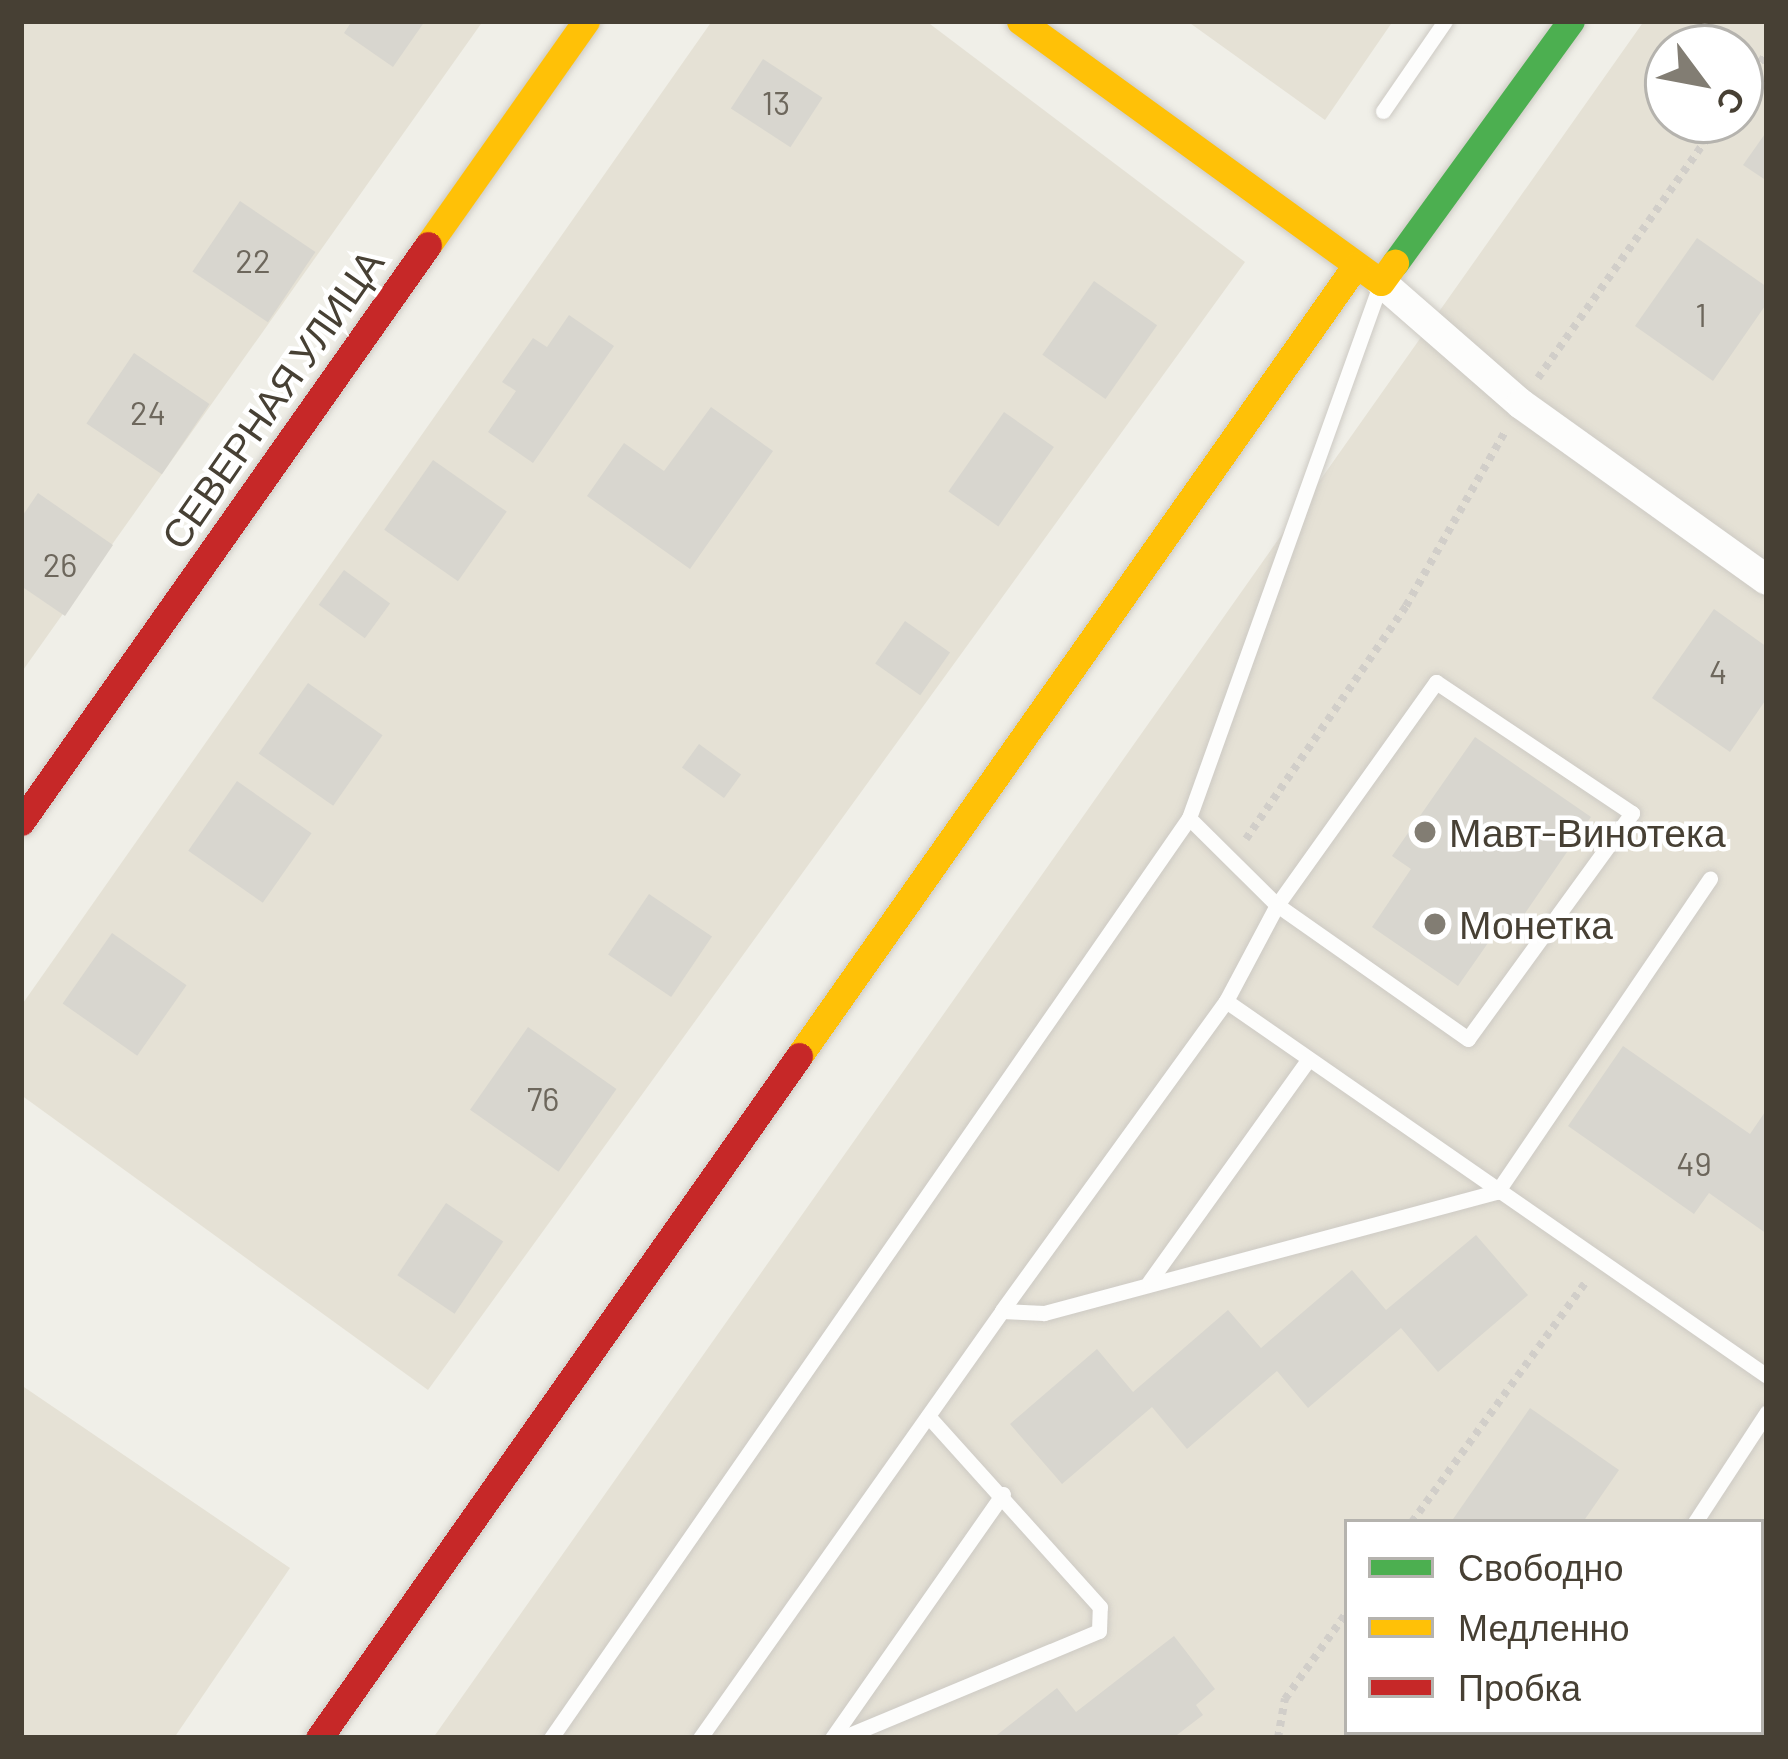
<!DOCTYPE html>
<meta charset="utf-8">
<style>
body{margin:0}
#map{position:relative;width:1788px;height:1759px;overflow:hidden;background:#f0efe8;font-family:Barlow,sans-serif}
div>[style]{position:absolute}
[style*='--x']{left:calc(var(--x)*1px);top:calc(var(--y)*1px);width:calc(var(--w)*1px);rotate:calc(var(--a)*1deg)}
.residential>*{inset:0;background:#e5e1d5}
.building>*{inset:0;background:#d8d6cf;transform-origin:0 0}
.path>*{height:8px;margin-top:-4px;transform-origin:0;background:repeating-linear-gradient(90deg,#d1cec9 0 6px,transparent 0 12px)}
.roads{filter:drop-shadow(0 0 3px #cdcac4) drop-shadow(0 0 3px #cdcac4)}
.lane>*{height:15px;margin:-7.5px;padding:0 7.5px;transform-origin:7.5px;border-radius:7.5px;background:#fdfdfc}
.street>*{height:30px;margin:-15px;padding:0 15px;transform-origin:15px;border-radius:15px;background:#fdfdfc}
.fast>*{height:27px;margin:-13.5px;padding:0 13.5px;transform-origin:13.5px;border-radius:13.5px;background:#4caf50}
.slow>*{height:27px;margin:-13.5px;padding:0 13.5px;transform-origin:13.5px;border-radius:13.5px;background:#ffc107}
.jam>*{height:27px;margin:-13.5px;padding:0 13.5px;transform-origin:13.5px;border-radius:13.5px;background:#c62828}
.dots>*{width:33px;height:33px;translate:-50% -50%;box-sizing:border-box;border:6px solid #fff;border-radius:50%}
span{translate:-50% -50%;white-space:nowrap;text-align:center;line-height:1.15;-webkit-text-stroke:9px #fff;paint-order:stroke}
.number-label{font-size:33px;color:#6d675c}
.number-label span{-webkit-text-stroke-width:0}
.street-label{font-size:39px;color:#474034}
.poi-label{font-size:39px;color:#474034}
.left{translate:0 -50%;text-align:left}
.frame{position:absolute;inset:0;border:24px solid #474034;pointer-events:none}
.legend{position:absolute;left:1344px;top:1519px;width:420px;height:216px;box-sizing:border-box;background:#fff;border:3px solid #b5b3ae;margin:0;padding:15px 21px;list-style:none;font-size:36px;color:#474034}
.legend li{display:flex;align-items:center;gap:24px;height:60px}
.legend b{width:60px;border:3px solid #b5b3ae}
.north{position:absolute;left:1644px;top:24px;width:120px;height:120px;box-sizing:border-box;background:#fff;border:3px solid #b5b3ae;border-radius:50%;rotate:122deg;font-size:33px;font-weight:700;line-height:48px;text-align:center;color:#474034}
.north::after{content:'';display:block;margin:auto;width:42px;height:54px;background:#827d73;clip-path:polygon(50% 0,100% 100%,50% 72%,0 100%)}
</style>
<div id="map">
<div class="residential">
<div style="clip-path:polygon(21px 21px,483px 21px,21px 673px)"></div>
<div style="clip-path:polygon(712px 21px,926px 21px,1245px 262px,428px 1390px,21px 1095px,21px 1006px)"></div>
<div style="clip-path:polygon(1187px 21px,1393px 21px,1325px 120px)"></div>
<div style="clip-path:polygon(evenodd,1644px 21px,1767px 21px,1767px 1738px,433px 1738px,1644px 21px,1668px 48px,1740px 48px,1740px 120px,1668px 120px,1668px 48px,1644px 21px,1347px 1522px,1761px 1522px,1761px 1732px,1347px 1732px,1347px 1522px)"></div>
<div style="clip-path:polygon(21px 1385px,290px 1568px,174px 1738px,21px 1738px)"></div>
</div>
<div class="building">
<div style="clip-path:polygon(352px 21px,425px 21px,393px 67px,344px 33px)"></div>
<div style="left:763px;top:59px;width:71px;height:59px;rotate:33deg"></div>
<div style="clip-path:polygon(1767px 131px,1767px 181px,1743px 165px)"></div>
<div style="left:240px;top:201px;width:91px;height:85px;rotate:34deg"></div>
<div style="clip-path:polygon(1697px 238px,1767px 287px,1767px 303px,1713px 381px,1635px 326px)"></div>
<div style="left:1094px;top:281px;width:77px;height:90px;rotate:35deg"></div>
<div style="clip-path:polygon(569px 315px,614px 346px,533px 463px,488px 432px,516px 391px,502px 382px,533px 338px,547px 347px)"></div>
<div style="left:134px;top:353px;width:91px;height:85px;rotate:34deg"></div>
<div style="clip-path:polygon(711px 407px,773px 451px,690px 569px,587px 496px,624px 443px,664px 471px)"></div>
<div style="left:1004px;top:412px;width:61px;height:97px;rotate:35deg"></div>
<div style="left:433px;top:460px;width:90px;height:85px;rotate:35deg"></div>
<div style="clip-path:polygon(38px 493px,113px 545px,65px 616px,21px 586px,21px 518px)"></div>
<div style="left:344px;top:570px;width:57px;height:43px;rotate:36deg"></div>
<div style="clip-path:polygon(1714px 609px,1767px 647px,1767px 698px,1730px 752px,1652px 698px)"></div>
<div style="left:905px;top:621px;width:55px;height:52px;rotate:35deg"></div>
<div style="left:308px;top:683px;width:91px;height:86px;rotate:35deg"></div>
<div style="clip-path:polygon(1475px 737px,1591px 817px,1508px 938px,1497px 930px,1458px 986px,1372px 927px,1411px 869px,1392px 856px)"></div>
<div style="left:699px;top:744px;width:52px;height:29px;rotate:36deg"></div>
<div style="left:237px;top:781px;width:91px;height:85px;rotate:35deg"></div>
<div style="left:649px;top:894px;width:76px;height:73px;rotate:34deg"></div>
<div style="left:112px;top:933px;width:91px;height:86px;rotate:35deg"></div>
<div style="left:528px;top:1027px;width:108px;height:101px;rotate:35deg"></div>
<div style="clip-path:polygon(1623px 1046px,1750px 1134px,1767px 1109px,1767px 1234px,1709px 1193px,1694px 1214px,1568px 1126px)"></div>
<div style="left:446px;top:1203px;width:69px;height:87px;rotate:34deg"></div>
<div style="clip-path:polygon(1476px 1235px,1528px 1295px,1438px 1372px,1401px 1328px,1308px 1408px,1277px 1371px,1187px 1449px,1152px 1407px,1062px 1484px,1010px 1424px,1097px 1349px,1133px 1392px,1228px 1310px,1261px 1348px,1352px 1270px,1386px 1310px)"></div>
<div style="clip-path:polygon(1530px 1408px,1619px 1470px,1583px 1522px,1451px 1522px)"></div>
<div style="clip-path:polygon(1174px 1636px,1215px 1689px,1196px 1705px,1203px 1715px,1173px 1738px,993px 1738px,1057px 1688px,1076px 1712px)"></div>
</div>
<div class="path">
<div style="--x:1740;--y:92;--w:47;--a:-55.3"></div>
<div style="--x:1538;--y:378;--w:316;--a:-54.8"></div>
<div style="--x:1246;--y:839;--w:283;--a:-55.5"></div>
<div style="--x:1406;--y:606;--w:200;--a:-60.4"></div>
<div style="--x:1412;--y:1522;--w:299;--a:-54.1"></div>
<div style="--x:1761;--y:1598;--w:10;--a:-53"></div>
<div style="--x:1278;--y:1738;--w:40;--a:-80"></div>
<div style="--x:1285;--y:1699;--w:107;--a:-54.5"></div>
<div style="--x:1507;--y:1738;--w:13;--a:-27"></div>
</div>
<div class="roads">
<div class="lane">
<div style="--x:1383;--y:111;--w:109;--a:-55.4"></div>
<div style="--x:1380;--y:285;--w:566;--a:109.72"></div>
<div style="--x:1189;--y:818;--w:124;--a:44.7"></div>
<div style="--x:1277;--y:905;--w:274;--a:-54.5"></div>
<div style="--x:1436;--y:682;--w:236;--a:33.8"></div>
<div style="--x:1632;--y:813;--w:279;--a:126"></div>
<div style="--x:1468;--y:1039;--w:233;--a:-144.9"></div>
<div style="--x:1277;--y:905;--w:109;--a:118"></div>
<div style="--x:1226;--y:1001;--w:382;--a:125.9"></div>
<div style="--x:1002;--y:1311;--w:42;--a:2.7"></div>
<div style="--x:1044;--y:1313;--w:469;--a:-15"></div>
<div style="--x:1497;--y:1192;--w:379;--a:-55.8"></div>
<div style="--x:1226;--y:1001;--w:658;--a:34.73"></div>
<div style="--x:1149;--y:1282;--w:272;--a:-54.4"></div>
<div style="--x:1695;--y:1522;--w:131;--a:-56.8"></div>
<div style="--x:1761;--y:1725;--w:7;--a:34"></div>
<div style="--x:551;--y:1738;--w:1120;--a:-55.26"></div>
<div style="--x:700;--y:1738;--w:523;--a:-54.73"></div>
<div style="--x:832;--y:1738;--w:298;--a:-55"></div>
<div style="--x:842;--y:1738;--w:278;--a:-22.6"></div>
<div style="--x:1099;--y:1631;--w:24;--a:-88"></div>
<div style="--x:1100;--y:1607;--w:257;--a:-132"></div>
<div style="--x:1574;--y:1738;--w:6;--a:-72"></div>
</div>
<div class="street">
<div style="--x:1381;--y:282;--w:186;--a:41.1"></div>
<div style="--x:1521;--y:404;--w:302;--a:35.6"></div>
</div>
<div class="fast">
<div style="--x:1395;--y:263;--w:299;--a:-54"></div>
</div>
<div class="slow">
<div style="--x:1020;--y:21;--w:445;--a:35.9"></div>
<div style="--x:1381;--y:282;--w:24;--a:-54"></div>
<div style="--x:428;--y:245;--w:274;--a:-54.8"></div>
<div style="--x:799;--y:1056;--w:967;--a:-54.85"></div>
</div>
<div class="jam">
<div style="--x:21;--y:822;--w:706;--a:-54.8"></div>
<div style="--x:319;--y:1738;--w:834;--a:-54.86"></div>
</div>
</div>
<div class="dots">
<div style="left:1425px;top:832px;background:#827d73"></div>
<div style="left:1435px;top:924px;background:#827d73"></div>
</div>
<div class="number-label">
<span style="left:776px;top:103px">13</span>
<span style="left:253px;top:261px">22</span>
<span style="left:1701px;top:315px">1</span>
<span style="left:148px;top:413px">24</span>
<span style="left:60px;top:565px">26</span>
<span style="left:1718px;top:672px">4</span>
<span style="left:543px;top:1099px">76</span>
<span style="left:1694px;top:1164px">49</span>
</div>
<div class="street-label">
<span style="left:272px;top:399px;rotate:-55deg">СЕВЕРНАЯ УЛИЦА</span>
</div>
<div class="poi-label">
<span class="left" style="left:1449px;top:832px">Мавт-Винотека</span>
<span class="left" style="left:1459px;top:924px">Монетка</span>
</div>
<div class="frame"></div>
<ul class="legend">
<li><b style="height:15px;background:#4caf50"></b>Свободно</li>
<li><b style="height:15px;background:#ffc107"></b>Медленно</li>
<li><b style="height:15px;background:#c62828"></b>Пробка</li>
</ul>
<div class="north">С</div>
</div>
